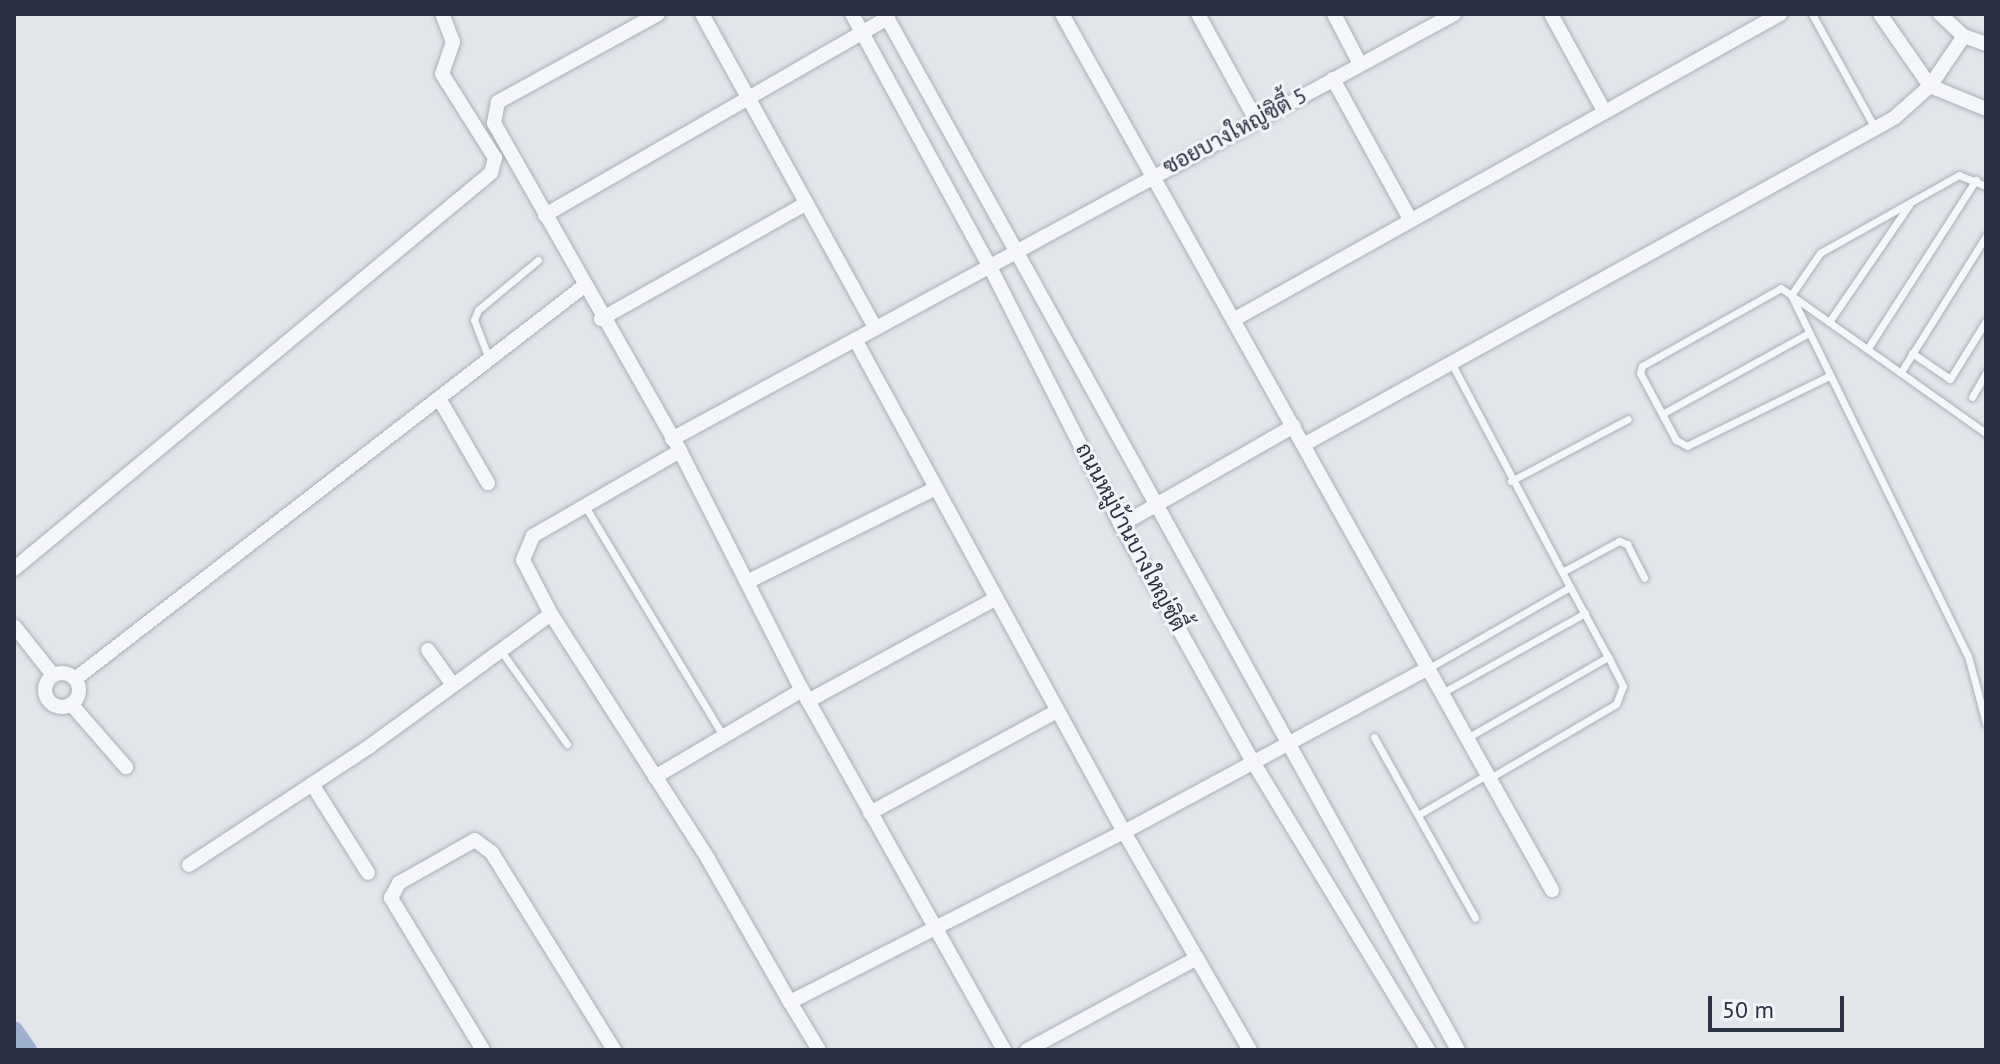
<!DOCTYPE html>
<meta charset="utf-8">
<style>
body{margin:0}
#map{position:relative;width:2000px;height:1064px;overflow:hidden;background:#e2e5ea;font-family:"PT Sans",Sarabun,sans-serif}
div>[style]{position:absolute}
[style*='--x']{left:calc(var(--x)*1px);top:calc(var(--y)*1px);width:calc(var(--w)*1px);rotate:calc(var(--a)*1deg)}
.canal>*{height:18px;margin:-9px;padding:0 9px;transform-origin:9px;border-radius:9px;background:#9db0cb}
.roads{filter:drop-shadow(0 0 2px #abafb8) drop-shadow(0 0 2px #abafb8)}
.lane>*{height:7px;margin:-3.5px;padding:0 3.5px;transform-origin:3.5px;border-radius:3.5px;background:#f5f6f9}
.street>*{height:14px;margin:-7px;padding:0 7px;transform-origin:7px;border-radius:7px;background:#f5f6f9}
.street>.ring{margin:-7px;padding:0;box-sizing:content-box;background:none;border:14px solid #f5f6f9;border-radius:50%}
span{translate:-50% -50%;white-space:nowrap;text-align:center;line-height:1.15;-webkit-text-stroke:6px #f2f4f8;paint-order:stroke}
.street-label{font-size:22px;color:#2a3143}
.frame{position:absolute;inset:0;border:16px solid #2a3143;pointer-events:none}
.scale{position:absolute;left:1708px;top:996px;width:136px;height:36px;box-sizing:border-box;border:4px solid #2a3143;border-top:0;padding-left:10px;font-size:24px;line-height:28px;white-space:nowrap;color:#2a3143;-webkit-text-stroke:6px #f2f4f8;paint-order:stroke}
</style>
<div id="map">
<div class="canal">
<div style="--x:14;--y:1030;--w:24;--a:55"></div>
</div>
<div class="roads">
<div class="lane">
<div style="--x:1812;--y:14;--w:130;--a:61.1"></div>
<div style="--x:1986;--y:186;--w:29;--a:-158"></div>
<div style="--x:1959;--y:175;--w:159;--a:150.7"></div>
<div style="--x:1820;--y:253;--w:51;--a:124.6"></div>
<div style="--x:1791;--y:295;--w:402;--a:63.9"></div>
<div style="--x:1968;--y:656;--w:69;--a:75"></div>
<div style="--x:1829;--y:322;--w:142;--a:-55.6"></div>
<div style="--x:1868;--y:348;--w:200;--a:-57.3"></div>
<div style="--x:1912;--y:353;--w:46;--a:34.4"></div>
<div style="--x:1950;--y:379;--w:68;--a:-58.2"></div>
<div style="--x:489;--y:359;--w:42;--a:-111"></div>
<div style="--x:474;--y:320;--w:11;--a:-68"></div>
<div style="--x:478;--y:310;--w:78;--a:-39.8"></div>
<div style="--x:1901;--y:372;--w:160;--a:-58"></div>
<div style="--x:1829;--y:376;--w:158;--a:153.8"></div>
<div style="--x:1687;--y:446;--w:13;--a:-151"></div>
<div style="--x:1676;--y:440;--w:76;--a:-118.2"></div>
<div style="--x:1640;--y:373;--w:7;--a:-74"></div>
<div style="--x:1642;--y:366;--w:159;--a:-29.3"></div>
<div style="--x:1781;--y:288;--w:251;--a:35.3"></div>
<div style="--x:1972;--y:397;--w:28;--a:-60"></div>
<div style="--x:1662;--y:414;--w:166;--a:-28.9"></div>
<div style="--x:1511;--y:481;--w:132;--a:-27.9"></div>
<div style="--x:585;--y:506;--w:268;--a:59"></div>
<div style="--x:1562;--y:572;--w:65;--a:-28.5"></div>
<div style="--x:1619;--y:541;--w:9;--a:21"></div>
<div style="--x:1627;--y:544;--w:38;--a:63"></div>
<div style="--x:501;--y:651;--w:114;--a:54.6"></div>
<div style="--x:1429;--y:668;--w:163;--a:-29.9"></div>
<div style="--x:1570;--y:587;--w:250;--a:-117.9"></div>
<div style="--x:1442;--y:693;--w:164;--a:-29.2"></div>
<div style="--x:1374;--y:737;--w:207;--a:60.8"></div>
<div style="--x:1467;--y:738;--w:163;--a:-29.9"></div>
<div style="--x:1608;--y:657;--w:80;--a:-118.5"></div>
<div style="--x:1490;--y:778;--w:146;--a:-30.4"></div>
<div style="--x:1616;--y:704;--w:19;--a:-69"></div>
<div style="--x:1623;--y:686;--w:33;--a:-117"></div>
<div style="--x:1418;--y:815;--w:81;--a:-30.4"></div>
</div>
<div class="street">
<div style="--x:658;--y:14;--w:183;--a:151.2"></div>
<div style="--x:498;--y:102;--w:21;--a:101"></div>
<div style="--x:494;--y:123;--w:377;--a:60.4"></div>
<div style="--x:680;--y:451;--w:268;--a:63"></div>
<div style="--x:802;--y:690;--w:413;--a:60.7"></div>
<div style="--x:702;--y:14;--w:358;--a:61.1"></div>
<div style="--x:852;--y:14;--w:284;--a:61.4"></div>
<div style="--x:988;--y:263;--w:294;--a:63.1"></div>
<div style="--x:1121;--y:525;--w:271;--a:60.9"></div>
<div style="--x:1253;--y:762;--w:337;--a:58.7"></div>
<div style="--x:885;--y:14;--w:1184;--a:61.05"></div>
<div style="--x:1062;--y:14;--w:1004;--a:60.78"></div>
<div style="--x:1198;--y:14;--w:121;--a:61.3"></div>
<div style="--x:1334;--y:14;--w:56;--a:62.5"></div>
<div style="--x:1551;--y:14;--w:111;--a:61.3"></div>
<div style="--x:1880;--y:14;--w:88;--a:55.2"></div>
<div style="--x:1930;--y:86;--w:61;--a:22.3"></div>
<div style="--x:1940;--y:14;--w:33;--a:43"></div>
<div style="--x:1964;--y:36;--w:23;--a:20"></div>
<div style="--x:1333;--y:79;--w:160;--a:61.2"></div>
<div style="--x:545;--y:215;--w:395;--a:-29.9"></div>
<div style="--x:601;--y:319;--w:236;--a:-29.4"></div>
<div style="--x:1235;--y:319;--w:625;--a:-29.23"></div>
<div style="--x:856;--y:341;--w:559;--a:61.37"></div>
<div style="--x:1124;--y:832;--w:252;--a:60"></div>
<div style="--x:440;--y:400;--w:96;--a:60"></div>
<div style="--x:672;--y:439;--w:890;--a:-28.52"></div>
<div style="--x:1305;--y:444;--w:673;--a:-28.96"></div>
<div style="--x:1894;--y:118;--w:48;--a:-41.6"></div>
<div style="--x:1930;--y:86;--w:60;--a:-55.8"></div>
<div style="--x:680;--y:451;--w:170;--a:150"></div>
<div style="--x:533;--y:536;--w:26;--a:113"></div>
<div style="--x:523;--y:560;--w:61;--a:62.6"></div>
<div style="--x:551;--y:614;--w:291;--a:57.3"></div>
<div style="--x:708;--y:859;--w:165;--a:60.2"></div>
<div style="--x:1121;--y:525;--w:199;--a:-29.8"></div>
<div style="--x:14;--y:569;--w:620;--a:-39.7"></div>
<div style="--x:491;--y:173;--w:16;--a:-75"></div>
<div style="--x:495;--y:158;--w:99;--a:-122.2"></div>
<div style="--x:442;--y:74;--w:34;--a:-71"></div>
<div style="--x:453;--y:42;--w:30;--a:-111"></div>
<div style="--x:749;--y:581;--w:207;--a:-26.4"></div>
<div style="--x:15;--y:627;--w:61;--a:51.6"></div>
<div style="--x:428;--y:650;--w:43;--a:54.5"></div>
<div class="ring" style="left:45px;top:673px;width:20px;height:20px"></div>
<div style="--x:75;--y:679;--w:643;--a:-37.67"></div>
<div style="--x:808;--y:701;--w:213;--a:-28.6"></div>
<div style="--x:71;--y:704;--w:84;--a:48.9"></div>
<div style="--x:655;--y:777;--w:171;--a:-30.6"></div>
<div style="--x:312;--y:784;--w:105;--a:57.8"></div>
<div style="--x:870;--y:813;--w:213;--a:-28.6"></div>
<div style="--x:189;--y:865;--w:217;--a:-33.3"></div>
<div style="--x:370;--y:746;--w:224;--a:-36.1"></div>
<div style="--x:483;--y:1050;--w:178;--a:-121.2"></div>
<div style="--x:391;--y:898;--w:17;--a:-62"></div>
<div style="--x:399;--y:883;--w:87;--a:-29.5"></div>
<div style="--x:475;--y:840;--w:21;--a:37"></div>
<div style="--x:492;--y:853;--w:232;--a:58.2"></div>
<div style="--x:819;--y:1050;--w:56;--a:-121.1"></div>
<div style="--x:790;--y:1002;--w:375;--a:-27"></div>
<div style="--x:1124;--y:832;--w:345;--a:-28.3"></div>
<div style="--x:1027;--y:1050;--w:193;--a:-28.4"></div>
</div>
</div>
<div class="street-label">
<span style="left:1235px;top:131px;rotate:-28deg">ซอยบางใหญ่ซิตี้ 5</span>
<span style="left:1131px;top:537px;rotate:62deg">ถนนหมู่บ้านบางใหญ่ซิตี้</span>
</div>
<div class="frame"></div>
<div class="scale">50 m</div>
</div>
